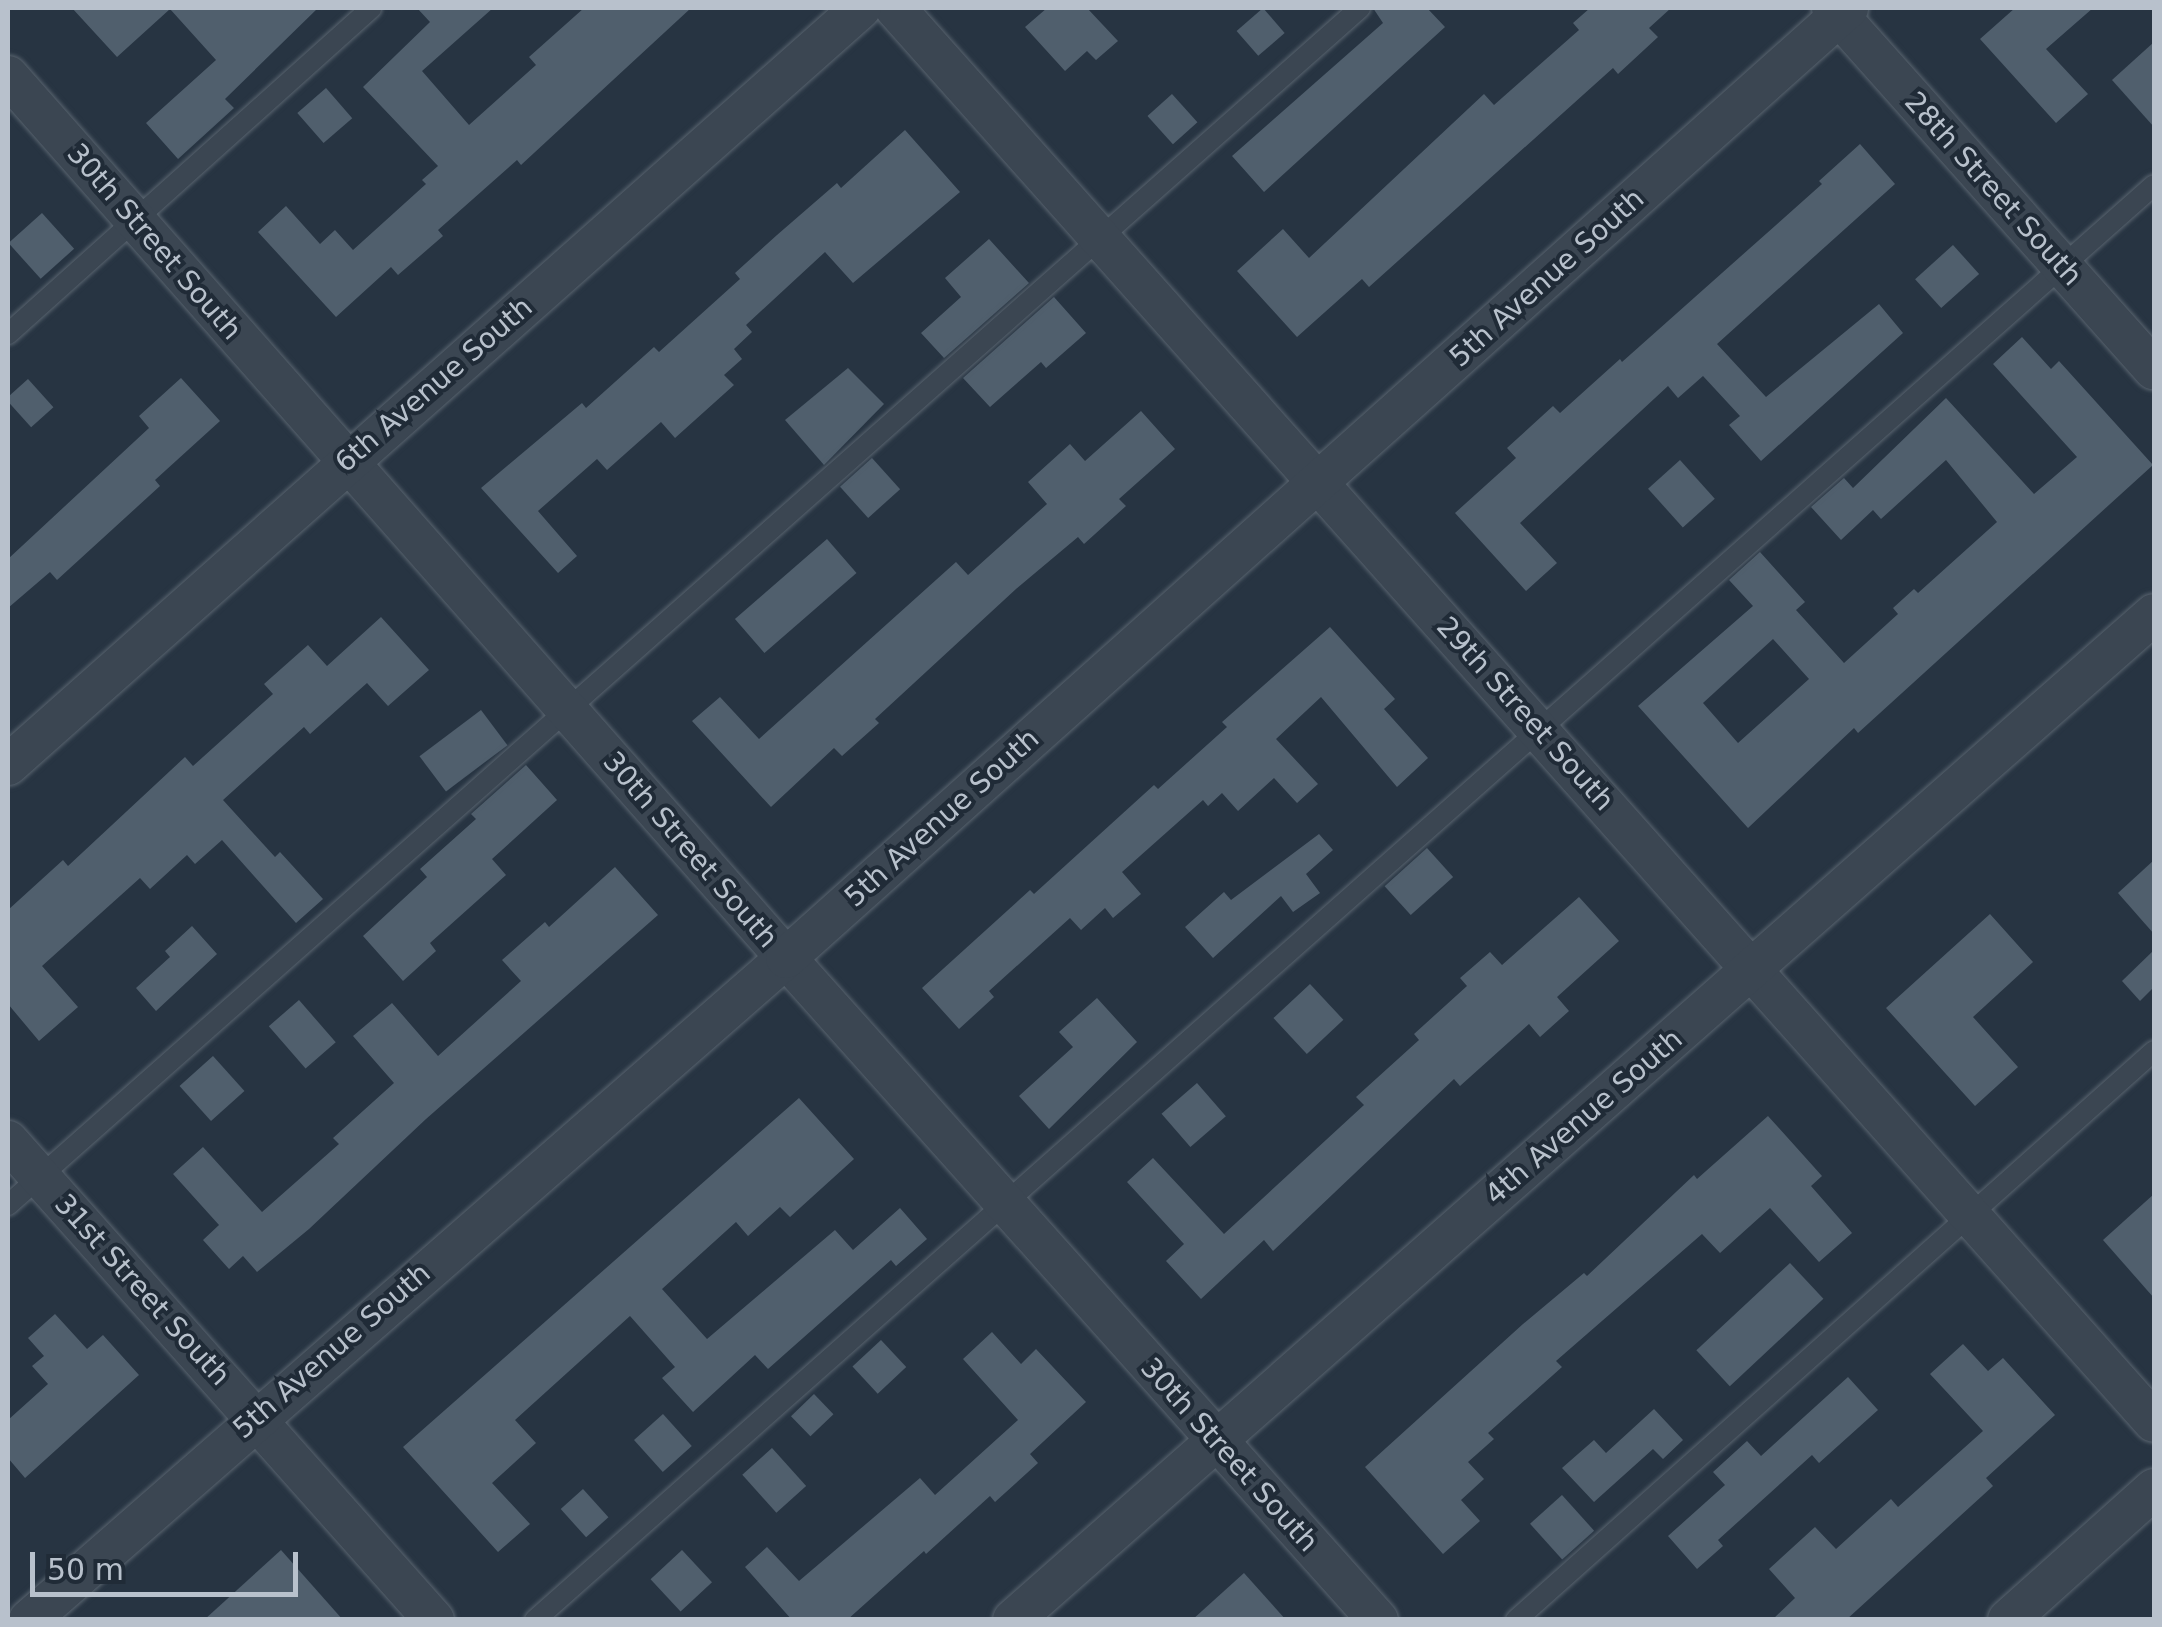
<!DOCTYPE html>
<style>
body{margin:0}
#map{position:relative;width:2162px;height:1627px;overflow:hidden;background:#273442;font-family:"DejaVu Sans",sans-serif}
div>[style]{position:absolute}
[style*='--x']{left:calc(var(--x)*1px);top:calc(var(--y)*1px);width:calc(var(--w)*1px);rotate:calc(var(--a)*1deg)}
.building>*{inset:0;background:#505f6d;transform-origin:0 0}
.roads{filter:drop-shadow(0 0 2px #59646f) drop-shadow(0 0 2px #59646f)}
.service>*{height:20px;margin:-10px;padding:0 10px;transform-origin:10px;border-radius:10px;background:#3b4652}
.minor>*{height:40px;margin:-20px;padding:0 20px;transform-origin:20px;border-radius:20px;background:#3b4652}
span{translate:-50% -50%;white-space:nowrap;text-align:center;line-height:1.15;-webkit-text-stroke:8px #202b37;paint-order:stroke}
.street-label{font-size:28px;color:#b8c1cc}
.frame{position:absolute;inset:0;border:10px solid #b8c1cc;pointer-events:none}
.scale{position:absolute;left:30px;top:1552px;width:268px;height:45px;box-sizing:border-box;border:5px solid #b8c1cc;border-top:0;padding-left:12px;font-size:30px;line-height:35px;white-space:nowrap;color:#b8c1cc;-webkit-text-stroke:8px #202b37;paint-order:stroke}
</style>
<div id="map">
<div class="building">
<div style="clip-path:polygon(72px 8px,318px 8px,225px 99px,234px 108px,178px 159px,146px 123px,216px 60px,170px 9px,117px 57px)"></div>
<div style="clip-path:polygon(417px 8px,493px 8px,422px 71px,469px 125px,536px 65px,529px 57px,584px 8px,691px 8px,521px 165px,517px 160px,438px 230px,443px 236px,398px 275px,391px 267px,336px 317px,258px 232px,286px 206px,320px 244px,335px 230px,353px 250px,426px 184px,422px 180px,438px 166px,363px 87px,430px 22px)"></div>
<div style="clip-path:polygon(1047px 8px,1087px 8px,1118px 41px,1096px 60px,1087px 51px,1065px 71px,1025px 27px)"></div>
<div style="left:1263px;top:8px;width:33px;height:35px;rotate:49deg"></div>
<div style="clip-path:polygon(1373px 8px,1427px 8px,1445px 27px,1264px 192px,1232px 156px,1383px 23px)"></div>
<div style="clip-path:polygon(1590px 8px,1671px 8px,1649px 28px,1658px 37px,1618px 74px,1613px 68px,1369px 287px,1362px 279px,1297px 337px,1237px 271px,1283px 229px,1309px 258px,1484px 94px,1494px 105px,1579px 30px,1573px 23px)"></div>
<div style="clip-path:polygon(2015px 8px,2093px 8px,2046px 49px,2088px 94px,2056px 123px,1980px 39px)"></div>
<div style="clip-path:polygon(2154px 42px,2154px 127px,2112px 80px)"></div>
<div style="left:326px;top:88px;width:40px;height:38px;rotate:49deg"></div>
<div style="left:1172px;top:94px;width:38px;height:33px;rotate:48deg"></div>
<div style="clip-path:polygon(905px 130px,960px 192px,853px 283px,825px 252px,746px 325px,752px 332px,734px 349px,742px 359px,724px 375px,734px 385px,675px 438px,661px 422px,607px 470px,597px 459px,538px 511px,577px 556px,558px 573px,481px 488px,582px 403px,586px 408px,654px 347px,659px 352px,740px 279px,735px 273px,777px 235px,837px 183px,841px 188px)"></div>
<div style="clip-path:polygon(1860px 144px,1895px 184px,1717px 344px,1766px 397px,1879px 304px,1903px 333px,1761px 461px,1729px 425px,1740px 416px,1703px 376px,1678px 398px,1668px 386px,1520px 523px,1557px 563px,1526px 591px,1455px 513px,1516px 458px,1507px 448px,1553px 406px,1560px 413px,1620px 359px,1622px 362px,1822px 184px,1819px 181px)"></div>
<div style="left:42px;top:213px;width:48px;height:45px;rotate:48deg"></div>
<div style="clip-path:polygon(989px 239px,1029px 283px,944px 358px,921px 333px,961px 297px,945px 278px)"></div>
<div style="left:1953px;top:245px;width:39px;height:51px;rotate:48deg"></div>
<div style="clip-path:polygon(1054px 297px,1086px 333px,1046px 368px,1041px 362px,990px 407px,963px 378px)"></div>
<div style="clip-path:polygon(evenodd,2022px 337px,2051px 369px,2059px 361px,2153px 465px,1858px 733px,1854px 728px,1748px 828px,1638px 706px,1753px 606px,1729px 580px,1760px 552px,1805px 602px,1796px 610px,1844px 663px,1898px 614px,1893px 608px,1914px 589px,1918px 593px,1997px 522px,1946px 460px,1881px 519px,1873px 510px,1841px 540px,1811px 507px,1844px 478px,1853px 488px,1946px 398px,2034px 494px,2077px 457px,1993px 364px,2022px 337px,1773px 639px,1809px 679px,1738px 743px,1703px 703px,1773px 639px)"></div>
<div style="clip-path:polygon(848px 368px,884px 404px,824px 465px,785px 420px)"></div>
<div style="clip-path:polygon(181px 378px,220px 421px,155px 480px,160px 486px,57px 580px,50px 572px,8px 608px,8px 559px,149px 428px,139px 416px)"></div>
<div style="left:28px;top:379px;width:38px;height:30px;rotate:48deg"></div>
<div style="clip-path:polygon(1141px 411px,1175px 449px,1119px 499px,1126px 506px,1084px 544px,1078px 537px,1016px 589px,875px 719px,879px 723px,842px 756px,834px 748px,771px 807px,692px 721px,720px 697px,759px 739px,956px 562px,968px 575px,1047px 504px,1028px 482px,1070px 444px,1085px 461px)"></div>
<div style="left:872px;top:458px;width:42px;height:43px;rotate:48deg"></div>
<div style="left:1680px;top:460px;width:52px;height:43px;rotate:48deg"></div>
<div style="left:827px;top:539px;width:45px;height:122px;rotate:49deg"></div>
<div style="clip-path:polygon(381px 617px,429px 670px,388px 706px,367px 683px,310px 734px,304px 727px,223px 800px,275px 857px,280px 852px,323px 899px,296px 923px,222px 840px,195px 864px,187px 855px,150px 889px,140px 878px,42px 966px,78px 1007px,39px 1041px,8px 1004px,8px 910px,63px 860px,68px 866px,185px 757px,193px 766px,273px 694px,264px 684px,308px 645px,327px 666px)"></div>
<div style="clip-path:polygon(1330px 627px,1395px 699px,1384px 709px,1428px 758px,1397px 787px,1321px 697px,1276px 739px,1318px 784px,1297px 803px,1274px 778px,1238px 811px,1222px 793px,1208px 806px,1203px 800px,1122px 872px,1141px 894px,1113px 918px,1105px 908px,1081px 930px,1070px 918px,989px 991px,994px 997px,959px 1029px,922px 988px,1030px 890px,1034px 894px,1154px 785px,1158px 789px,1227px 727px,1222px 722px)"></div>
<div style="left:481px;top:710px;width:44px;height:77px;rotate:53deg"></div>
<div style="clip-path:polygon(526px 765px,557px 800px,492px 859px,506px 875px,430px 943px,436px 951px,403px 981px,363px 936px,427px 877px,420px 869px,476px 819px,471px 814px)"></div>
<div style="clip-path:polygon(1319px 834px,1333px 850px,1306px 874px,1320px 893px,1293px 912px,1281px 896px,1213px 958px,1185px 927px,1224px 892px,1231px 900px)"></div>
<div style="left:1427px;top:848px;width:39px;height:57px;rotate:48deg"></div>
<div style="clip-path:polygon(2154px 860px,2154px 934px,2118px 893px)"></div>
<div style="clip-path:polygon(615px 867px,658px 915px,426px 1119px,309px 1229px,257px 1272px,243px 1256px,229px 1269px,203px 1240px,219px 1225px,173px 1174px,203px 1147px,262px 1212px,339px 1144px,333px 1138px,394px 1083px,353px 1036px,392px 1003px,438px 1056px,521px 981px,502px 960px,545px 922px,549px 927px)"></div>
<div style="clip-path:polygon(1579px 897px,1619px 941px,1557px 997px,1569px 1011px,1540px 1037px,1529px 1024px,1460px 1086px,1454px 1079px,1273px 1251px,1264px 1240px,1201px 1299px,1166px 1261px,1184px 1244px,1127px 1182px,1153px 1158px,1224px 1234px,1364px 1105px,1356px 1097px,1419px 1040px,1414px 1034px,1467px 986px,1460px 978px,1490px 952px,1502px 965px)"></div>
<div style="clip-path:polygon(1990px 914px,2033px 962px,1973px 1017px,2018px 1067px,1975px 1106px,1886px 1008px)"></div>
<div style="clip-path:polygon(192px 926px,217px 954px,156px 1011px,136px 988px,170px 957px,165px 951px)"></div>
<div style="clip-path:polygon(2154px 950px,2154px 987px,2140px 1001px,2122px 981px)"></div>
<div style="left:1310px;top:984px;width:49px;height:50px;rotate:47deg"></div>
<div style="clip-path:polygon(1097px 998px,1137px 1042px,1049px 1129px,1019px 1096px,1073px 1047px,1059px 1032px)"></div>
<div style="left:299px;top:1000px;width:56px;height:40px;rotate:49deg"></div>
<div style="left:213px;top:1056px;width:47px;height:45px;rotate:48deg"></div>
<div style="left:1197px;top:1083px;width:44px;height:47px;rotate:49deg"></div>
<div style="clip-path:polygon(799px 1098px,854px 1159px,790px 1217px,780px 1207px,748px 1236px,736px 1222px,662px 1289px,707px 1339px,835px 1230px,853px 1250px,900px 1208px,927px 1239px,896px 1266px,891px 1260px,768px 1369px,755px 1355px,693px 1412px,662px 1378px,675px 1367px,630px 1316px,515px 1420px,536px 1443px,492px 1483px,530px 1524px,498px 1552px,403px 1447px)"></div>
<div style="clip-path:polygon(1768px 1116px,1822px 1176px,1811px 1186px,1852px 1233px,1819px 1262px,1770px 1208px,1720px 1253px,1702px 1234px,1556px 1361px,1562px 1367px,1488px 1433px,1494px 1439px,1468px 1462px,1484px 1479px,1461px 1500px,1480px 1521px,1443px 1554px,1365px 1467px,1523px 1324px,1584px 1273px,1587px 1276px,1694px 1175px,1697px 1179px)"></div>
<div style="clip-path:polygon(2154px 1194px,2154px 1298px,2103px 1240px)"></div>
<div style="left:1790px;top:1263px;width:49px;height:128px;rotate:47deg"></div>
<div style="clip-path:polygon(55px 1314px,87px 1349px,103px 1335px,139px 1375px,25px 1478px,8px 1458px,8px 1420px,48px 1384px,32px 1366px,44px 1356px,28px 1338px)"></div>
<div style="clip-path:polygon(992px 1332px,1021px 1364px,1036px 1349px,1086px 1402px,1030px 1454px,1038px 1463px,995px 1502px,990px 1496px,926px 1554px,924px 1551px,847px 1620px,792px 1620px,745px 1567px,767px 1547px,799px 1581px,920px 1478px,935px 1495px,1018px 1420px,963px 1359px)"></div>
<div style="left:881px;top:1340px;width:37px;height:39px;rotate:47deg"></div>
<div style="clip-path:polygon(1963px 1344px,1988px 1371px,2003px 1358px,2055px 1415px,1986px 1478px,1993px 1486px,1846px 1620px,1772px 1620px,1795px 1598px,1769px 1569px,1815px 1527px,1836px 1549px,1891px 1499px,1898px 1507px,1983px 1431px,1930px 1374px)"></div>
<div style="clip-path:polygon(1848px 1377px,1878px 1410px,1819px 1463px,1812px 1455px,1718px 1540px,1723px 1546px,1697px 1569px,1668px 1536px,1725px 1485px,1713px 1472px,1747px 1441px,1761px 1456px)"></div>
<div style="left:814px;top:1394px;width:28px;height:32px;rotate:46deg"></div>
<div style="clip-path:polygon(1654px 1409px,1683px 1440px,1663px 1459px,1653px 1449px,1594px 1502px,1562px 1468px,1594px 1440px,1606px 1453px)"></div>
<div style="left:663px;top:1414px;width:43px;height:39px;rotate:48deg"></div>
<div style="left:772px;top:1448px;width:51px;height:40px;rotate:48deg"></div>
<div style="left:583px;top:1489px;width:38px;height:30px;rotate:48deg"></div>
<div style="left:1562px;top:1495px;width:48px;height:43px;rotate:48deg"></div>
<div style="clip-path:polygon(281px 1550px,343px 1620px,204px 1620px)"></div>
<div style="left:682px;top:1550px;width:44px;height:43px;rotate:47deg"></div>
<div style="clip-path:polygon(1244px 1573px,1286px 1620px,1192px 1620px)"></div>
</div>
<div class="roads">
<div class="service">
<div style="--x:8;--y:334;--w:488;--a:-41.9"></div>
<div style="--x:8;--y:1205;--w:1806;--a:-41.52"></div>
<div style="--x:535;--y:1620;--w:2163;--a:-41.55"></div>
<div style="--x:1516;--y:1620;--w:855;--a:-41.73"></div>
</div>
<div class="minor">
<div style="--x:895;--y:8;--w:1893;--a:48.32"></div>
<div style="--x:1832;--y:8;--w:484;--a:48.3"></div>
<div style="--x:8;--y:76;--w:1176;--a:48.58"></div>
<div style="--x:786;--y:958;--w:888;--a:48.2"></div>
<div style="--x:8;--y:765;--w:1140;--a:-41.59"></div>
<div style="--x:8;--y:1141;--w:641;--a:48.35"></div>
<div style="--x:29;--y:1620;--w:1006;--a:-41.17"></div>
<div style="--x:786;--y:958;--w:1425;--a:-41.81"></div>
<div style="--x:1013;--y:1620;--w:1521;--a:-41.4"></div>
<div style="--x:2008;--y:1620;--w:196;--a:-41.9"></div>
</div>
</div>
<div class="street-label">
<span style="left:1993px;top:189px;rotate:48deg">28th Street South</span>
<span style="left:154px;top:242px;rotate:49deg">30th Street South</span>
<span style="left:1547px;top:278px;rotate:-42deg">5th Avenue South</span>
<span style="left:434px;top:385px;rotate:-41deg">6th Avenue South</span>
<span style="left:1525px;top:714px;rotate:48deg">29th Street South</span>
<span style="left:942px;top:818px;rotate:-42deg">5th Avenue South</span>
<span style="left:690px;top:850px;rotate:49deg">30th Street South</span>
<span style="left:1584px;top:1117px;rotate:-41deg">4th Avenue South</span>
<span style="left:142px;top:1290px;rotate:48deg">31st Street South</span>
<span style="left:332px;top:1351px;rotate:-41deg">5th Avenue South</span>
<span style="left:1229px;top:1455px;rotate:48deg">30th Street South</span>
</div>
<div class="frame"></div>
<div class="scale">50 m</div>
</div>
